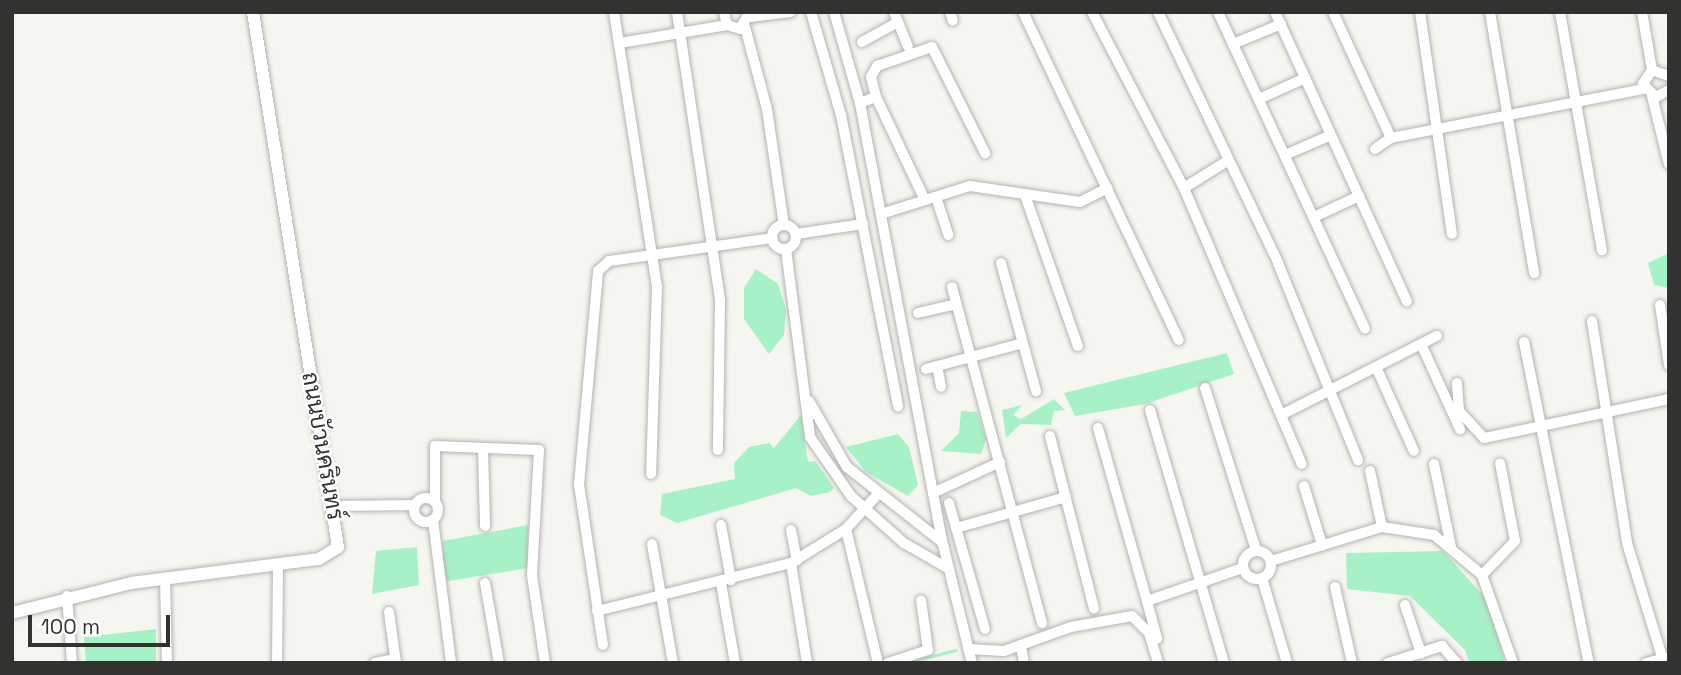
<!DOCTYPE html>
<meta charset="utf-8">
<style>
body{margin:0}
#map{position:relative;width:1681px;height:675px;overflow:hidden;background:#f6f6f1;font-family:"Space Grotesk",Sarabun,sans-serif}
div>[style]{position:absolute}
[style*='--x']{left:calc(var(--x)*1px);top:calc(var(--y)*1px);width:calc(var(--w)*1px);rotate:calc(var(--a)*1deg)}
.water>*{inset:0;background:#a8f1c6}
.stream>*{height:2.5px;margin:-1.25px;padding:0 1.25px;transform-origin:1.25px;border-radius:1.25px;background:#a8f1c6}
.roads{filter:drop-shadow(0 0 2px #b4b3af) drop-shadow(0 0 2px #b4b3af)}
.minor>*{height:10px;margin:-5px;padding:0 5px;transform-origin:5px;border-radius:5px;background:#fff}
.minor>.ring{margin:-5px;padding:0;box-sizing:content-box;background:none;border:10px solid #fff;border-radius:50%}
.tertiary>*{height:12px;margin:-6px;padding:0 6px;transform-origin:6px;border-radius:6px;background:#fff}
span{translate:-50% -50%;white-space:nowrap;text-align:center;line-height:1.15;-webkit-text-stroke:5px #fff;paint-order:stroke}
.street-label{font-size:23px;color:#323230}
.frame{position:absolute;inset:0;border:14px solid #323230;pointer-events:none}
.scale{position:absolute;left:28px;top:615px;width:142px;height:32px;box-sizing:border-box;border:4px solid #323230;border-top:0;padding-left:9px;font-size:21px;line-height:24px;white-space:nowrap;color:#323230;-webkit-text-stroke:5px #fff;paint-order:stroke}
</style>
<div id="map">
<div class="water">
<div style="clip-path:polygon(1669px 253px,1669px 288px,1654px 285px,1648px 263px)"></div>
<div style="clip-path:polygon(756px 269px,778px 284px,786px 310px,784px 335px,769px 354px,744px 319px,744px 288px)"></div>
<div style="clip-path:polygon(1227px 353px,1234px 374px,1145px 404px,1075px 416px,1064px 393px)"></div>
<div style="clip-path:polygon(1054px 399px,1065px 410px,1054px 411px,1051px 425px,1021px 424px,1006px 438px,1002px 410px,1022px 405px,1013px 415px,1021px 419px)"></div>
<div style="clip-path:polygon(961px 411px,977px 412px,986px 439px,981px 454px,941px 451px,959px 433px)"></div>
<div style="clip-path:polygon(801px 415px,808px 462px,815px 461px,834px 488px,830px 492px,811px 496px,796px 488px,677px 523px,660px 515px,662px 494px,735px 479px,734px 463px,749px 447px,769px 443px,774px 448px)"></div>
<div style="clip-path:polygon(898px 434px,909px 447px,918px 485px,908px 496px,866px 472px,846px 447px)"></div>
<div style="clip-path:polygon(528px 525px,528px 568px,443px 582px,443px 541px)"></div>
<div style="clip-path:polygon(417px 547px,419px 585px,372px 594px,376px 551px)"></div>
<div style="clip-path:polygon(1443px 551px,1488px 601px,1505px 663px,1469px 663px,1465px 650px,1410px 596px,1347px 589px,1346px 553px)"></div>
<div style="clip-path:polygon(156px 629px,156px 663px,86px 663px,84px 637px)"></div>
</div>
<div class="stream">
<div style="--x:908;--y:662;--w:49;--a:-14"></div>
</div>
<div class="roads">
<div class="minor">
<div style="--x:614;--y:12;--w:277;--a:81.1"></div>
<div style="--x:657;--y:286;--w:188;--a:91.8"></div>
<div style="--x:677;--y:12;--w:292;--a:81.5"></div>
<div style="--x:720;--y:301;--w:149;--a:90.8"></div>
<div style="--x:724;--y:12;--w:13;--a:77"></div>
<div style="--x:811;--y:12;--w:107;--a:73.8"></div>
<div style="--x:841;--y:115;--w:297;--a:78.9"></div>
<div style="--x:834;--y:12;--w:95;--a:74.1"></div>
<div style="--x:860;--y:103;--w:436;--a:79.4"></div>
<div style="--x:940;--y:532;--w:135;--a:76.3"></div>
<div style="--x:894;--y:12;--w:37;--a:68"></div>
<div style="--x:950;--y:12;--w:9;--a:72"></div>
<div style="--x:1023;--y:12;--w:363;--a:64.6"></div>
<div style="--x:1092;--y:12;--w:199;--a:62.4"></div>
<div style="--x:1184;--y:188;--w:300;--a:66.9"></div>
<div style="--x:1158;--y:12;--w:278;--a:64.4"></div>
<div style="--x:1278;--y:263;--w:213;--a:67.9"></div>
<div style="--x:1218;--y:12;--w:349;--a:65.1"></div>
<div style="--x:1275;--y:12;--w:318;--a:65.5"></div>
<div style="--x:1333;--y:12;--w:139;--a:65.3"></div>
<div style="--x:1420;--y:12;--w:224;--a:81.8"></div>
<div style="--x:1490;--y:12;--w:265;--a:80.4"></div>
<div style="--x:1560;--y:12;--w:242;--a:80"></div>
<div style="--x:1642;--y:12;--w:59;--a:80.2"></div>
<div style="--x:750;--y:17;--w:41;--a:-7"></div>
<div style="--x:745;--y:27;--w:85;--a:75"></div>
<div style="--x:767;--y:109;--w:117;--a:81.7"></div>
<div style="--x:862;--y:42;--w:41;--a:-29.1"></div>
<div style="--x:620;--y:43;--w:109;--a:-9.5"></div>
<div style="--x:727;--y:25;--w:14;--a:17"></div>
<div style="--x:740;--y:29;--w:20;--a:-60"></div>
<div style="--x:1233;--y:44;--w:52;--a:-22.6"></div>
<div style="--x:1669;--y:76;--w:18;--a:-161"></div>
<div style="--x:1652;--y:70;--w:17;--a:123"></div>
<div style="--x:1643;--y:84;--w:18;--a:45"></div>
<div style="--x:1656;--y:97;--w:15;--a:-28"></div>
<div style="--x:1652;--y:96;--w:70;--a:76"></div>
<div style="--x:876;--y:97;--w:114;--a:64.6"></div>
<div style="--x:1259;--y:99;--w:51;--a:-24.5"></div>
<div style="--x:860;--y:103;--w:17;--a:-21"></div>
<div style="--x:876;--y:97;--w:21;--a:-104"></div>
<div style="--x:871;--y:77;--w:13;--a:-61"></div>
<div style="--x:877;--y:66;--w:58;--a:-19.1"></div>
<div style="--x:932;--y:47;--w:119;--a:63.4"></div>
<div style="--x:1375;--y:149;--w:19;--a:-35"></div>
<div style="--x:1391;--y:138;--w:258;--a:-11"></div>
<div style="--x:1285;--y:155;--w:50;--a:-23.5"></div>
<div style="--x:1184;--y:188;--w:51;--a:-32.1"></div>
<div style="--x:1025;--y:195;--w:160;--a:70.7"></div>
<div style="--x:936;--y:197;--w:40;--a:72"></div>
<div style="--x:881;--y:214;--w:93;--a:-17.5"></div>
<div style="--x:970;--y:186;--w:111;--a:8.3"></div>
<div style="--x:1080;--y:202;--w:31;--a:-27"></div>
<div style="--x:1314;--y:217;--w:50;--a:-25"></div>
<div class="ring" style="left:772px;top:225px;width:14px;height:14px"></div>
<div style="--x:796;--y:234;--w:68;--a:-8.5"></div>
<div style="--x:786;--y:249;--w:190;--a:82.7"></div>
<div style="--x:810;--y:437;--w:72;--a:55.2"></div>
<div style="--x:851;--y:496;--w:71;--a:41.6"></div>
<div style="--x:904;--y:543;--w:52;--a:30"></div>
<div style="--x:1001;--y:263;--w:133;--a:74.7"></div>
<div style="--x:952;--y:287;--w:348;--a:75"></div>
<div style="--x:1660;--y:305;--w:61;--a:81.5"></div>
<div style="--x:918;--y:313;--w:39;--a:-13"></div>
<div style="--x:1592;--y:321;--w:225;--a:81"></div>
<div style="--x:1627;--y:543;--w:126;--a:72.9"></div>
<div style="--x:1524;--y:342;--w:328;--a:78.6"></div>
<div style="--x:1421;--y:344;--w:94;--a:65.4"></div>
<div style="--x:937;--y:366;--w:21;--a:79"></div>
<div style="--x:1376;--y:367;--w:92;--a:65.7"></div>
<div style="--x:926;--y:369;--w:100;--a:-15"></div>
<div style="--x:1457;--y:383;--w:28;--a:86"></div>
<div style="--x:1459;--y:411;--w:37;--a:47"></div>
<div style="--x:1484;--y:438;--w:189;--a:-11.9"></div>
<div style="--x:1205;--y:388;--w:170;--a:72.5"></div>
<div style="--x:809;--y:401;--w:76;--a:60.1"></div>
<div style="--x:847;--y:467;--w:121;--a:38.3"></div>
<div style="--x:1150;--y:410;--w:264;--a:73.7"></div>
<div style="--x:1281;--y:415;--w:175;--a:-26.9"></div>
<div style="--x:1098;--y:428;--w:180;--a:74.2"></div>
<div style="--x:1147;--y:601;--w:102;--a:-19"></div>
<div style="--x:1050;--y:436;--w:178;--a:75.7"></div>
<div style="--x:483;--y:448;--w:78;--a:88.5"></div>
<div style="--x:1434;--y:464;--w:85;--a:78.4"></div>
<div style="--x:1370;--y:471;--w:57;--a:77.9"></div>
<div style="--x:1304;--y:486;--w:62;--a:73"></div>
<div style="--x:933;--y:493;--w:74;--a:-24.8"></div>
<div class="ring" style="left:414px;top:498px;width:14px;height:14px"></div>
<div style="--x:435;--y:502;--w:56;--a:-90"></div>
<div style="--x:435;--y:446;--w:104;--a:2.2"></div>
<div style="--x:539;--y:450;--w:125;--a:93.2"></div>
<div style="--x:532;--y:575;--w:89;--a:81.6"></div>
<div style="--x:949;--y:503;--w:131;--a:74.1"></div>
<div style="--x:335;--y:506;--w:80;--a:-0.7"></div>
<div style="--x:433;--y:520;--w:144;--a:82.8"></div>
<div style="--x:721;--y:525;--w:56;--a:79.7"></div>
<div style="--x:956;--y:528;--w:114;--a:-15.7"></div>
<div style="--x:846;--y:529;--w:138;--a:76.6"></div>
<div style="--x:791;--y:530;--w:31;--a:79"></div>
<div style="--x:652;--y:544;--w:121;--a:80"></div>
<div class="ring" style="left:1243px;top:551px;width:18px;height:18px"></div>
<div style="--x:1271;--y:561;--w:116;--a:-17"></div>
<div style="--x:1382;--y:527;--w:53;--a:8.7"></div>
<div style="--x:1434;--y:535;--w:62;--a:39.8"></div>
<div style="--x:1482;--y:575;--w:93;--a:70.6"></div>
<div style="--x:791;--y:563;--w:101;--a:80.9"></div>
<div style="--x:1482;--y:575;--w:47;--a:-45.9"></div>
<div style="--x:1515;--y:541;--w:79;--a:-100.9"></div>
<div style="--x:165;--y:578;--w:85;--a:88.7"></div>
<div style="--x:1262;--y:578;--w:89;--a:73.6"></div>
<div style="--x:485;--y:583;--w:81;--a:80.1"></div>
<div style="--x:721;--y:583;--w:81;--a:80.1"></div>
<div style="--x:1335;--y:587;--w:78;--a:77.4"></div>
<div style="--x:67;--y:596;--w:67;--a:85.7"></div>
<div style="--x:1147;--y:601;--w:39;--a:75"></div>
<div style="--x:1405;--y:605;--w:51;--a:71.6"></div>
<div style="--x:597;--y:611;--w:200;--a:-13.9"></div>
<div style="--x:791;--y:563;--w:65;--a:-31.7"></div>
<div style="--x:846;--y:529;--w:47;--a:-47.6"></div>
<div style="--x:389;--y:612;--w:51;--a:82.2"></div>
<div style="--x:603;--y:645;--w:162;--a:-98.5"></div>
<div style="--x:579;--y:485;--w:215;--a:-84.9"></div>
<div style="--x:598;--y:271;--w:15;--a:-42"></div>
<div style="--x:609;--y:261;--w:165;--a:-8"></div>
<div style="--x:1021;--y:646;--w:17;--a:80"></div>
<div style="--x:968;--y:649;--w:36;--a:3"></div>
<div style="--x:1004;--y:651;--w:71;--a:-19.7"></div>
<div style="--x:1071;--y:627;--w:62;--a:-10.2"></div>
<div style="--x:1132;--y:616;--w:24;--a:45"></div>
<div style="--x:1149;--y:633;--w:31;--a:73"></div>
<div style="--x:277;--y:663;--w:99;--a:-89.4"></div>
<div style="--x:375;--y:663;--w:21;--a:-11"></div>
<div style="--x:888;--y:663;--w:42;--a:-18"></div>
<div style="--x:928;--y:650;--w:50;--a:-98"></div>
<div style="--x:1388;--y:663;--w:57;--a:-17.5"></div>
<div style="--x:1442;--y:646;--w:23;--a:49"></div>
<div style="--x:1646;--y:663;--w:21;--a:-14"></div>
</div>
<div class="tertiary">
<div style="--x:12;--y:613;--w:123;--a:-14.1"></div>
<div style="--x:131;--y:583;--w:190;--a:-7.3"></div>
<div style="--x:319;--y:559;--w:22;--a:-32"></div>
<div style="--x:338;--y:547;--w:542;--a:-99.03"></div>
</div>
</div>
<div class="street-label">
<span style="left:323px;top:446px;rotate:80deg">ถนนบัวนครินทร์</span>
</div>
<div class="frame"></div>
<div class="scale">100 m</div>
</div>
